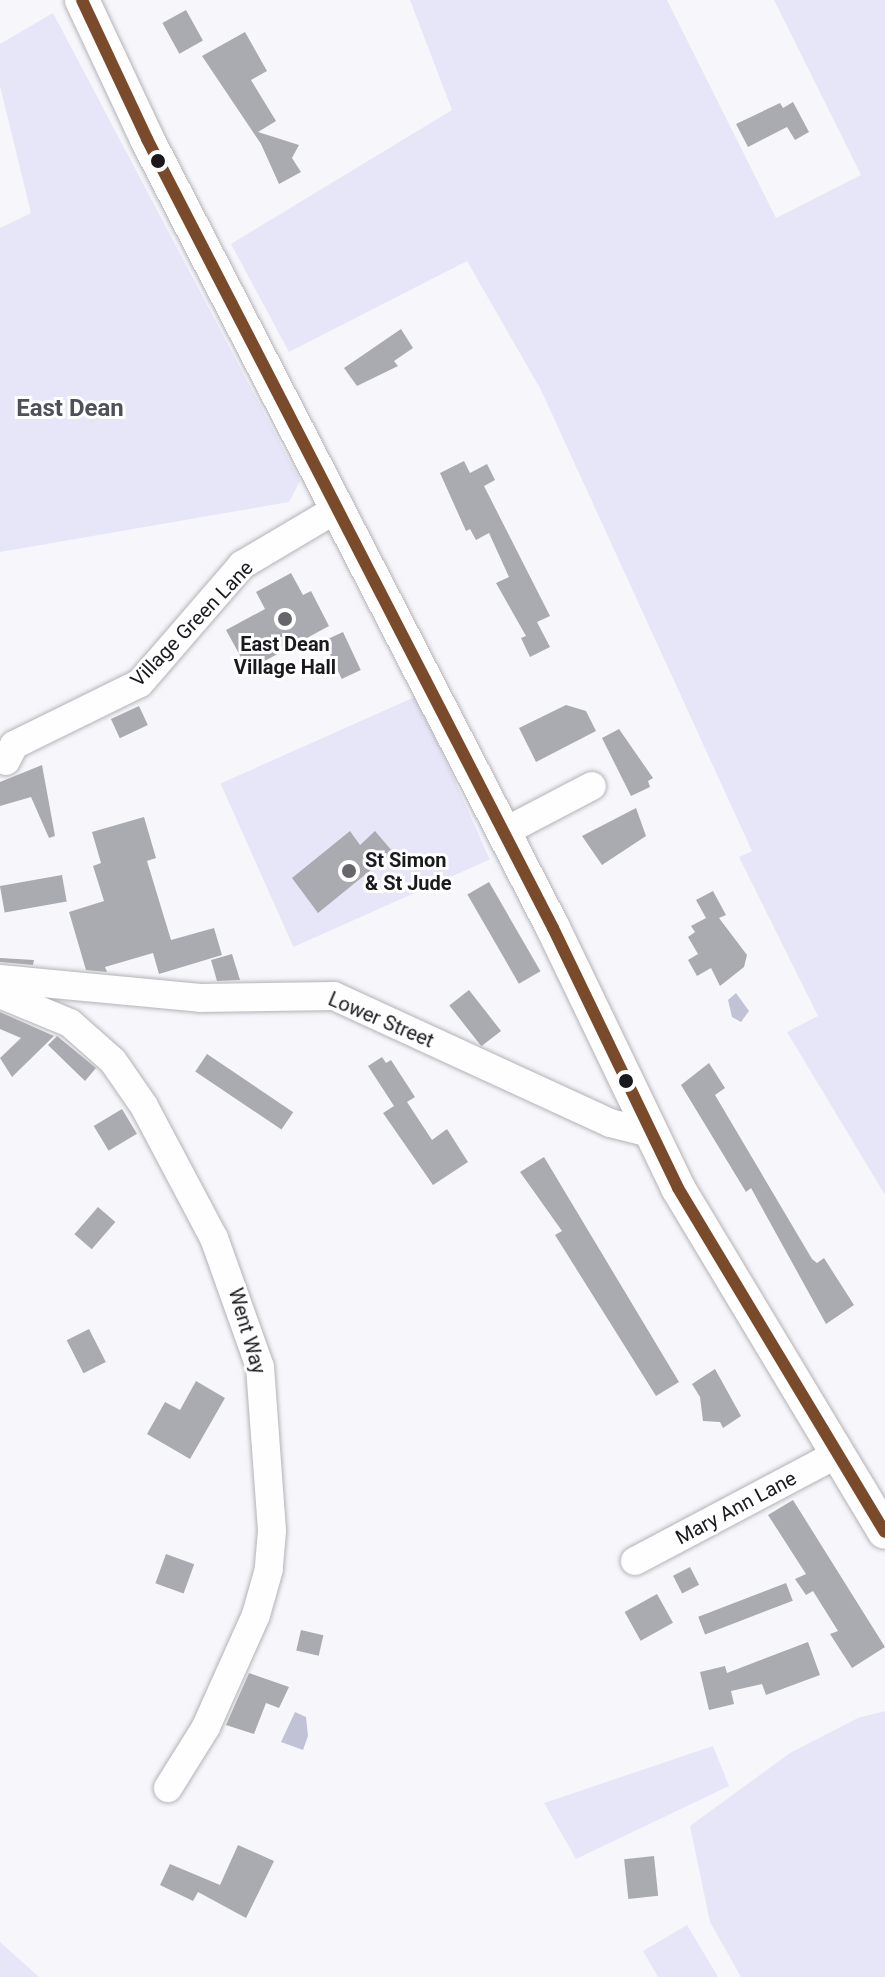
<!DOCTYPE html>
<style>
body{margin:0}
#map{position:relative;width:885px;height:1977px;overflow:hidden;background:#f6f6fb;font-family:Roboto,sans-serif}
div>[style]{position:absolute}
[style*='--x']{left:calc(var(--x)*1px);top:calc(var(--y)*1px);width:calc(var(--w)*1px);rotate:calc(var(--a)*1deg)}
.green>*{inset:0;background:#e7e6f8;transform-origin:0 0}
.water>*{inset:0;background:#c2c2d7}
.building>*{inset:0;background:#aaaab1;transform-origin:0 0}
.roads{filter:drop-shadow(0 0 2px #b3b3b7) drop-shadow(0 0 2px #b3b3b7)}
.minor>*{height:28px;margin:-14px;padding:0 14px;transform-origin:14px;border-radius:14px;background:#fefefe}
.tertiary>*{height:34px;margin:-17px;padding:0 17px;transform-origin:17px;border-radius:17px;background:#fefefe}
.bus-1>*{height:12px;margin:-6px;padding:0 6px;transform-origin:6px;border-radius:6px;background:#7a4b2a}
.dots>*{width:22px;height:22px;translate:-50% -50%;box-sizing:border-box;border:4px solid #fff;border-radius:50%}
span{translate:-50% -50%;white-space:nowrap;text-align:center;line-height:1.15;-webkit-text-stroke:6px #fff;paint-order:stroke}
.street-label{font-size:20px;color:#19191e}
.poi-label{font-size:20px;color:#19191e;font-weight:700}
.left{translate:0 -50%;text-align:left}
.quarter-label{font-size:24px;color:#50505b;font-weight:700}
</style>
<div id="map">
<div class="green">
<div style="clip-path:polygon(410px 0,667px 0,776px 218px,861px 175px,774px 0,885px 0,885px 1195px,787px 1032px,818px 1016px,739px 857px,752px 851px,541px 390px,467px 261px,289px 352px,231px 244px,452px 110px)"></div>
<div style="clip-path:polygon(53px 13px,300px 481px,289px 502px,0 552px,0 228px,31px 213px,0 86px,0 44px)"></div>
<div style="left:417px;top:696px;width:179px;height:215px;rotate:66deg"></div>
<div style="clip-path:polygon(885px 1711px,885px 1977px,741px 1977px,710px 1922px,690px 1826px,790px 1753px,858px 1718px)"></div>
<div style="clip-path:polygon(713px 1746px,729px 1786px,576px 1859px,544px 1803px)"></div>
<div style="clip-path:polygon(687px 1925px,718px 1977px,658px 1977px,643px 1951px)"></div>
<div style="clip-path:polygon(0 1942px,39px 1977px,0 1977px)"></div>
</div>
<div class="water">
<div style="clip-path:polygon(736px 993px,749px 1011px,741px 1022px,732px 1017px,728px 1000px)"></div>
<div style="clip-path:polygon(295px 1712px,306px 1717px,308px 1736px,303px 1750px,281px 1742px)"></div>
</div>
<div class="building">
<div style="left:186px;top:10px;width:35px;height:27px;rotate:61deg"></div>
<div style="clip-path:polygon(245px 32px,267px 71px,251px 80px,276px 121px,258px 132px,299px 145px,292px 158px,301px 172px,279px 184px,261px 144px,202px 56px)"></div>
<div style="clip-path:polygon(793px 102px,809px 132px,795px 140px,787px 127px,748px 147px,736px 124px,780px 103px,783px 108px)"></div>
<div style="clip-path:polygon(401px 329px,413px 348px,394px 361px,398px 366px,357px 386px,344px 368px)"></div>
<div style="clip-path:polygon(464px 461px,470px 473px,487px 464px,495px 480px,484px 486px,550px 616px,537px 622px,550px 647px,530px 657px,521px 638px,526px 636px,496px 583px,509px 577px,489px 533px,476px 540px,470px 529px,466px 531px,440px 473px)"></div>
<div style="clip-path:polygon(291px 573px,303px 595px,311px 591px,329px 626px,248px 670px,226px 630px,265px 609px,256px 592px)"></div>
<div style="left:343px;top:632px;width:42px;height:21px;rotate:65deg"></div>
<div style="clip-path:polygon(566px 705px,586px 711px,596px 731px,536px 762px,519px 728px)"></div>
<div style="left:139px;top:706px;width:21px;height:31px;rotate:65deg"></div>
<div style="clip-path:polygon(619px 729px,653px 778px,648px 781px,650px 787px,631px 796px,602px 738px)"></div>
<div style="clip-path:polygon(42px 765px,55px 836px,49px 838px,31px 797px,0 806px,0 782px)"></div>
<div style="clip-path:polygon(636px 808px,646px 836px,602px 865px,582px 836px)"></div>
<div style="clip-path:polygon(144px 817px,156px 858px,147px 861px,171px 940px,214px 928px,222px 955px,159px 974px,153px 953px,105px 967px,107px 972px,86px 970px,69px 912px,104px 901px,93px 866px,101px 863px,92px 832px)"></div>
<div style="clip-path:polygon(350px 831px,360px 845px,375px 831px,393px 852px,318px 913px,292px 878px)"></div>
<div style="left:62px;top:875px;width:27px;height:63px;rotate:80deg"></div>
<div style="left:489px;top:882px;width:103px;height:25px;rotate:60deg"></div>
<div style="clip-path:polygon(713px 891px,726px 915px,719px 918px,747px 955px,744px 967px,720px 986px,711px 968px,697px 976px,688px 960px,698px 954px,688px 937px,695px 932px,691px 926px,706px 918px,696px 900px)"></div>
<div style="clip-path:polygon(232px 954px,240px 980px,217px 981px,211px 960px)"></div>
<div style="clip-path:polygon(0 958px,34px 960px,33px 965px,0 962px)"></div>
<div style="left:469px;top:990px;width:52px;height:25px;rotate:52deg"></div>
<div style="clip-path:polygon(0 1012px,54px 1036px,12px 1077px,0 1058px,21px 1038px,0 1029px)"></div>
<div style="clip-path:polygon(57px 1036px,96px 1068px,85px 1081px,48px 1045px)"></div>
<div style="left:207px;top:1054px;width:104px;height:21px;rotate:34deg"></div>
<div style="clip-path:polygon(382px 1057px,386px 1063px,391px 1060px,415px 1097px,407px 1102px,432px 1140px,447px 1129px,468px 1162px,433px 1185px,383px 1113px,394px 1106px,368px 1066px)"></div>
<div style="clip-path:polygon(709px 1063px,725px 1088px,715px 1095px,812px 1259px,817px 1263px,824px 1258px,854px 1305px,826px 1324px,751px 1188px,746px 1192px,681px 1085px)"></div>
<div style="left:122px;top:1109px;width:29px;height:33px;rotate:59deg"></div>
<div style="clip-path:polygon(544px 1157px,679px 1382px,656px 1396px,555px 1235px,562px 1231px,520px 1172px)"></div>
<div style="left:98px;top:1207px;width:23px;height:36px;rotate:41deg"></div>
<div style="left:89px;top:1329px;width:37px;height:25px;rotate:63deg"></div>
<div style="clip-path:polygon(715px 1369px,741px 1416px,723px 1428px,720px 1422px,703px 1421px,700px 1397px,692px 1384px)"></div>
<div style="clip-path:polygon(196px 1381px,225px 1398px,190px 1459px,147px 1434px,165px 1402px,180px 1410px)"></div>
<div style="clip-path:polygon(793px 1500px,885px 1647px,852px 1668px,830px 1634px,838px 1631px,813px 1591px,806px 1595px,795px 1579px,806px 1574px,768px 1515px)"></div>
<div style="left:166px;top:1554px;width:30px;height:31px;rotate:20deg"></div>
<div style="left:690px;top:1567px;width:20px;height:19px;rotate:63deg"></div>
<div style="left:786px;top:1583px;width:19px;height:94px;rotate:69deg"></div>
<div style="left:657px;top:1594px;width:33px;height:37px;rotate:61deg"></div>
<div style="left:301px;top:1630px;width:23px;height:21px;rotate:13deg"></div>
<div style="clip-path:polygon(808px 1642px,820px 1675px,766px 1695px,762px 1684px,731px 1691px,734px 1704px,709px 1710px,700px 1672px,725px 1666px,727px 1673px)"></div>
<div style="clip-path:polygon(249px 1673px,289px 1687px,279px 1708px,266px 1703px,254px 1734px,226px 1725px)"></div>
<div style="clip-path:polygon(238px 1845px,274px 1861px,246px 1918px,198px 1892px,193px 1901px,160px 1885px,170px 1864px,220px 1885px)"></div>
<div style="left:654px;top:1856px;width:40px;height:30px;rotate:84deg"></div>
</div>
<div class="roads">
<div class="minor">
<div style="--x:6;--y:761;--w:18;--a:-63"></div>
<div style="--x:14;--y:745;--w:140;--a:-26.2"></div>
<div style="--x:140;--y:683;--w:156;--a:-49.2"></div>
<div style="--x:242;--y:565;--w:112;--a:-30.7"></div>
<div style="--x:504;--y:832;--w:99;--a:-27.6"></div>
<div style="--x:0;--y:979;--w:201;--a:5.4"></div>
<div style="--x:200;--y:998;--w:134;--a:-0.9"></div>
<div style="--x:334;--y:996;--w:304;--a:24.7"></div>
<div style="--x:610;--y:1123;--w:41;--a:14"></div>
<div style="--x:0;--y:994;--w:76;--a:22.5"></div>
<div style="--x:70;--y:1023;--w:57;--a:41.5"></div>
<div style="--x:113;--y:1061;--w:55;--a:55.4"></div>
<div style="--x:144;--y:1106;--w:149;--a:62.1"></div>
<div style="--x:214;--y:1238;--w:137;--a:70.4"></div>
<div style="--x:260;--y:1367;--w:164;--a:85.8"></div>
<div style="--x:272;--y:1531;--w:38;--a:95"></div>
<div style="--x:269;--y:1569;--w:48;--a:105.8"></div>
<div style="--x:256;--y:1615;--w:123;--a:114.1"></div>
<div style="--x:206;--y:1727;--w:72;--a:121.9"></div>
<div style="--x:635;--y:1561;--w:229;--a:-27.9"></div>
</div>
<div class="tertiary">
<div style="--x:82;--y:0;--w:153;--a:64.9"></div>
<div style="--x:147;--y:139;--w:887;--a:62.77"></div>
<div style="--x:553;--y:928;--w:288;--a:64.3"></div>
<div style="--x:678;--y:1188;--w:401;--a:59"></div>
</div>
</div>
<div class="bus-1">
<div style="--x:82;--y:0;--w:153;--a:64.9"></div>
<div style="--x:147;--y:139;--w:887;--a:62.77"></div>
<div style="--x:553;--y:928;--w:288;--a:64.3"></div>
<div style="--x:678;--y:1188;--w:401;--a:59"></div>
</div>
<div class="dots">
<div style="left:158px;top:161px;background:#19191e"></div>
<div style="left:285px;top:619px;background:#66666b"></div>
<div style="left:349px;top:871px;background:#66666b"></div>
<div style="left:626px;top:1081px;background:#19191e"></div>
</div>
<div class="street-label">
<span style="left:192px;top:624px;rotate:-46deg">Village Green Lane</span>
<span style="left:381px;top:1020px;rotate:23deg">Lower Street</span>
<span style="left:247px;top:1331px;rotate:74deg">Went Way</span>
<span style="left:736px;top:1508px;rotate:-28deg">Mary Ann Lane</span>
</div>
<div class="poi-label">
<span style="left:285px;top:656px">East Dean<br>Village Hall</span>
<span class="left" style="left:365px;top:872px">St Simon<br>&amp; St Jude</span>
</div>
<div class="quarter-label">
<span style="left:70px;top:409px">East Dean</span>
</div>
</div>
